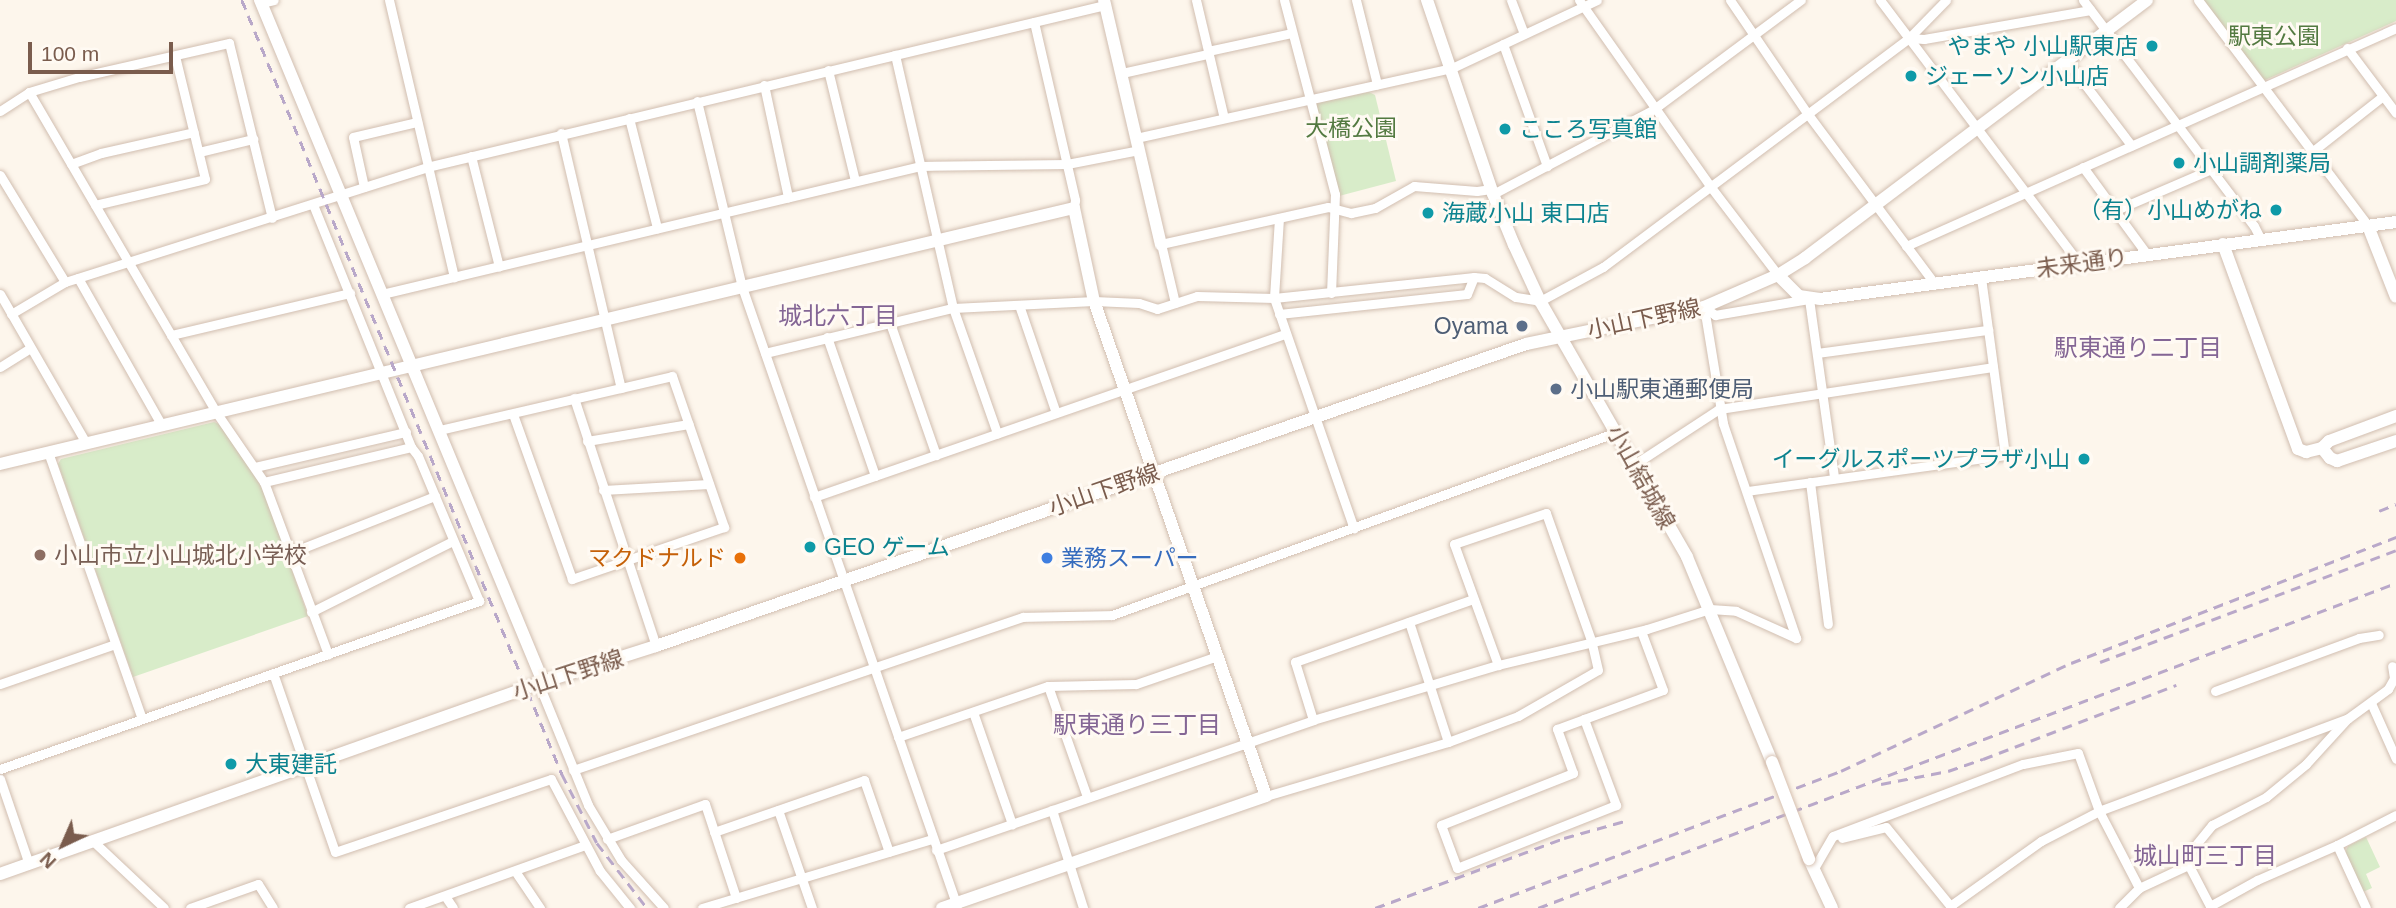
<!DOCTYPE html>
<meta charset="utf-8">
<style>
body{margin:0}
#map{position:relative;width:2396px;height:908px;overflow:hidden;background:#fdf6ec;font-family:Helvetica,"Noto Sans JP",sans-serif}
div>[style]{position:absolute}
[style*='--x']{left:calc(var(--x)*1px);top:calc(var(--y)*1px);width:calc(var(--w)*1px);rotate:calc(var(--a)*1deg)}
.green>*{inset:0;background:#d8ecc9}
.roads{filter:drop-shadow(0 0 2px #d1beb0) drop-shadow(0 0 2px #d1beb0)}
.street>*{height:9px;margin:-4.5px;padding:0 4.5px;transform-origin:4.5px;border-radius:4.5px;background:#fff}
.secondary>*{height:12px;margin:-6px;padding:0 6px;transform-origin:6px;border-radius:6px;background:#fff}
.rail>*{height:2.5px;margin-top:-1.25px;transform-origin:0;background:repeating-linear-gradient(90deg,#b9a8c9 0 10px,transparent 0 17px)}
.bridges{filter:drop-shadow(0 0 2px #d6c0b0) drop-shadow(0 0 2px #d6c0b0)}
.secondary-bridge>*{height:12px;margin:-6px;padding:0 6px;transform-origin:6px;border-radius:6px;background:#fff}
.dots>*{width:19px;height:19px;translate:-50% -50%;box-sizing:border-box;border:4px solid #fffaf3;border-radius:50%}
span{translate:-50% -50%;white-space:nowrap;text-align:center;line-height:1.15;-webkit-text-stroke:6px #fffaf3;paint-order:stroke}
.park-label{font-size:23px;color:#537a41}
.culture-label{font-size:23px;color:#0d838f}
.right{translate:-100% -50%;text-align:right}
.left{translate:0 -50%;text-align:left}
.street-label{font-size:23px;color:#7a5c4d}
.service-label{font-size:23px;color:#4e5e75}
.education-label{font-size:23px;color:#785e54}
.food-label{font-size:23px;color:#c56008}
.shop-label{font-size:23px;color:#366cbe}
.neighbourhood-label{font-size:24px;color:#846695}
.north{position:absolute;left:28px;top:810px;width:70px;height:70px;-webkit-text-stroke:5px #fffaf3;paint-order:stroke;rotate:224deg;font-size:19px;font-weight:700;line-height:28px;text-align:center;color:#7a5c4d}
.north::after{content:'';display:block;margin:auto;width:24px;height:32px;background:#7a5c4d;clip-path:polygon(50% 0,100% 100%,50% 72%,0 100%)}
.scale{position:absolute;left:28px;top:42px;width:145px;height:32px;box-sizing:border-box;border:4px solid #7a5c4d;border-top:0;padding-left:9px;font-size:21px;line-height:24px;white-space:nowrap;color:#7a5c4d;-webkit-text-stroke:5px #fffaf3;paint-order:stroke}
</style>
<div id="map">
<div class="green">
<div style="clip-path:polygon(2200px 0,2396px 0,2396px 21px,2263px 81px)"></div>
<div style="clip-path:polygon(1369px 92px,1375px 95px,1396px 181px,1339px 196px,1313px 109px,1316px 103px)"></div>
<div style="clip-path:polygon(214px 422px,219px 424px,255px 475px,268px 501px,308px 616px,133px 677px,58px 464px,61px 459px)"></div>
<div style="clip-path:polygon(2366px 837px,2380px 867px,2366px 874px,2372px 888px,2363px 892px,2345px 853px,2348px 846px)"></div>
</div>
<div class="roads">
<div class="street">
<div style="--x:389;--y:0;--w:285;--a:76.8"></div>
<div style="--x:1196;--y:0;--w:121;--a:76.7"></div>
<div style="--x:1284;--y:0;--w:201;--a:75.3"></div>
<div style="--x:1335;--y:194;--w:99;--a:92.3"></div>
<div style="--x:1356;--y:0;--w:87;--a:76"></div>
<div style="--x:1511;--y:0;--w:36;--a:69"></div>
<div style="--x:1579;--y:0;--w:228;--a:54.8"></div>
<div style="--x:1710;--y:186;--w:112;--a:52.6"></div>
<div style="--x:1730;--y:0;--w:137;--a:55.7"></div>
<div style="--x:1807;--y:113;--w:214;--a:53.2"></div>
<div style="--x:1880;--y:0;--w:330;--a:52.9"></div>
<div style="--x:2083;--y:0;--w:283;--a:52.9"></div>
<div style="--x:2254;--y:226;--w:16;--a:63"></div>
<div style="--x:2198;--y:0;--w:283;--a:53"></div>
<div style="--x:261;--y:3;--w:13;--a:-13"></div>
<div style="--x:1034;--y:22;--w:183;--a:77"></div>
<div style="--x:1075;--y:200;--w:8;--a:97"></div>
<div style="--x:1909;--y:38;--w:15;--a:4"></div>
<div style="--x:1924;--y:39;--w:169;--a:-9.9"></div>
<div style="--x:1503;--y:44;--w:130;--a:70.2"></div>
<div style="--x:2347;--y:48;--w:81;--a:53"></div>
<div style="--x:1208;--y:51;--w:85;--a:-12.2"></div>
<div style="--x:895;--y:55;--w:260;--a:77.1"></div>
<div style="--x:953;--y:308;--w:133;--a:70.6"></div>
<div style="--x:2067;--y:61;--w:106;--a:52.7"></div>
<div style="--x:828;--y:70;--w:114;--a:76.3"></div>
<div style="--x:1122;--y:73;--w:88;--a:-12.5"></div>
<div style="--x:764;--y:85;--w:115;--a:77.9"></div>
<div style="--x:29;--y:92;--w:371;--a:59.7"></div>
<div style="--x:216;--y:412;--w:85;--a:55.6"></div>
<div style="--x:264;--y:482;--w:184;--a:69.6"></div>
<div style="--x:697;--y:101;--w:191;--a:76.4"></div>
<div style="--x:742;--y:287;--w:655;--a:70.85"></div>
<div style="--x:0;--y:111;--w:35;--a:-33"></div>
<div style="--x:29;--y:92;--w:52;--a:-16.7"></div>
<div style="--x:79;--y:77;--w:154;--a:-12.8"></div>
<div style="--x:229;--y:43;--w:180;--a:76.2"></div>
<div style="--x:629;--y:118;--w:114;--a:75.7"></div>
<div style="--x:561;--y:133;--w:262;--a:76.8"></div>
<div style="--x:1136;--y:138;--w:324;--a:-12.5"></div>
<div style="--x:1452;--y:68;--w:160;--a:-25.1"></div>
<div style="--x:2313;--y:151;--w:89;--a:-38.2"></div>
<div style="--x:199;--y:152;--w:56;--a:-13.5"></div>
<div style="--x:471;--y:156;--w:114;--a:75.8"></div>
<div style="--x:71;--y:164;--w:32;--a:-20"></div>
<div style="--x:101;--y:153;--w:95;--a:-12.7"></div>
<div style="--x:2083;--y:167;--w:107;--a:53.8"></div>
<div style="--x:0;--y:175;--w:125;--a:58.7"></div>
<div style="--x:364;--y:187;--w:51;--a:-102.4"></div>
<div style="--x:353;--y:137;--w:66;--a:-13.2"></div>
<div style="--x:1493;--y:194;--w:182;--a:-27.8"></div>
<div style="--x:1654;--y:109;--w:183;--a:-36.6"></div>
<div style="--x:95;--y:205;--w:113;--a:-13.3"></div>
<div style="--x:205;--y:179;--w:127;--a:-103.7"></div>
<div style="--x:2116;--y:210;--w:103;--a:-23.3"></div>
<div style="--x:1279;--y:218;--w:80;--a:93.6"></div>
<div style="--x:1274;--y:298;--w:244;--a:70.9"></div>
<div style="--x:1906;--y:246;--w:536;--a:-23.98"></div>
<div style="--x:78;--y:278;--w:168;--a:60.4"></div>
<div style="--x:0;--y:294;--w:172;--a:60"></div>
<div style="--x:382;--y:294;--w:553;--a:-13.38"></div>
<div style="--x:920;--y:166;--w:147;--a:-0.8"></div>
<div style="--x:1067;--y:164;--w:73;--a:-11"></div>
<div style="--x:1175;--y:303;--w:61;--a:-103.3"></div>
<div style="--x:1161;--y:244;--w:171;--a:-12.5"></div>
<div style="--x:1328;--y:207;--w:24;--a:15"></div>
<div style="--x:1351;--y:213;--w:25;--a:-12"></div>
<div style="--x:1375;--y:208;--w:45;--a:-29.4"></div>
<div style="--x:1414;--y:186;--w:63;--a:4.5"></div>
<div style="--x:1477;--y:191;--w:14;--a:-8"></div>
<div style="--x:1019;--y:305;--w:114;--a:71.1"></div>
<div style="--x:1704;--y:307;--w:14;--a:36"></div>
<div style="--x:1715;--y:315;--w:95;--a:-9.7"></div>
<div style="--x:1809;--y:299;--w:181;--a:82"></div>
<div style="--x:11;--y:314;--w:63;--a:-30.7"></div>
<div style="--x:65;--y:282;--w:380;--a:-17.6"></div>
<div style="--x:427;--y:167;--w:697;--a:-13.44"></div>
<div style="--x:1279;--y:314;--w:189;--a:-6.1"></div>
<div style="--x:1467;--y:294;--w:18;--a:-68"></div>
<div style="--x:890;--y:323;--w:140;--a:70.8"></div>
<div style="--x:171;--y:335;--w:184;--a:-13.2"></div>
<div style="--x:827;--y:337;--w:147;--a:70.9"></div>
<div style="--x:765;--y:353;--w:193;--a:-13.5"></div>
<div style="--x:953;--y:308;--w:141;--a:-2.8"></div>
<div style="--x:1094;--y:301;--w:45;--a:2.5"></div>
<div style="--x:1139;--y:303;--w:19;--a:18"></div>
<div style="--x:1157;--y:309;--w:42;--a:-18"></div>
<div style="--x:1197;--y:296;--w:77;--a:1.5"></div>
<div style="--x:1274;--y:298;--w:201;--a:-6"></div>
<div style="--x:1474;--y:277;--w:11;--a:5"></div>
<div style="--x:1485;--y:278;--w:36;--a:32"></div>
<div style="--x:1516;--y:297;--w:24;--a:9"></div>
<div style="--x:1540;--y:301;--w:72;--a:-28.4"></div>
<div style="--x:1603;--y:267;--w:382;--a:-36.8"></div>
<div style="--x:1909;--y:38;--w:53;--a:-45.8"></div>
<div style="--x:1817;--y:353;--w:173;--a:-7.7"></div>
<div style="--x:0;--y:367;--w:36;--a:-32"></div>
<div style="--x:574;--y:398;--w:261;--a:71.7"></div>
<div style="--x:439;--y:430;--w:239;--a:-13"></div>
<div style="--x:672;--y:376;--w:160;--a:71"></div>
<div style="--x:724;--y:527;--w:161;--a:161.1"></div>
<div style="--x:572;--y:579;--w:175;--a:-109.7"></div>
<div style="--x:587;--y:441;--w:103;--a:-9.5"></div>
<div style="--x:48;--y:452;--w:283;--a:70.6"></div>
<div style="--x:1635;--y:464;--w:100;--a:-33.2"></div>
<div style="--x:1719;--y:409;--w:277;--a:-8.7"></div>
<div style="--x:255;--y:467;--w:155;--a:-13.1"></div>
<div style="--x:264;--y:482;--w:151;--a:-13.4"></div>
<div style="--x:1810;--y:482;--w:143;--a:82.8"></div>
<div style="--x:603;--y:490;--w:106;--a:-3.2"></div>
<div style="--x:1747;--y:491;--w:260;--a:-7.9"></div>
<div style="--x:2005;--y:455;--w:180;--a:-97.7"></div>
<div style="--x:814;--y:497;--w:499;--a:-19.1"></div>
<div style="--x:290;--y:553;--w:156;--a:-21.5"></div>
<div style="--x:311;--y:612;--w:159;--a:-26.6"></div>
<div style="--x:1409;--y:622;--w:126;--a:72"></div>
<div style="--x:273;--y:673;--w:189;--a:70.9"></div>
<div style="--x:335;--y:852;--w:228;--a:-18.7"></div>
<div style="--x:551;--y:779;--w:104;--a:62"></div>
<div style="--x:600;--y:871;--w:48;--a:51"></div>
<div style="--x:543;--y:682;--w:10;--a:96"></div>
<div style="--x:542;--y:692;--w:122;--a:67.8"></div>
<div style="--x:588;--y:805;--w:64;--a:59"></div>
<div style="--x:621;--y:860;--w:64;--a:48.1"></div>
<div style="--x:0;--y:684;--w:122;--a:-19.2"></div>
<div style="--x:1048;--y:686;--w:118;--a:70.6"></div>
<div style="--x:2215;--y:691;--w:153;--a:-20.2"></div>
<div style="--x:2359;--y:638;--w:20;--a:-9"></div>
<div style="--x:2371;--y:703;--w:61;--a:65.9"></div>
<div style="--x:973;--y:712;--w:119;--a:70.8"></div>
<div style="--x:1584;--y:719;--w:92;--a:69.6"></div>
<div style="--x:1616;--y:805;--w:171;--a:158.4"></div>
<div style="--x:1457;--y:868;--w:46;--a:-110.4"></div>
<div style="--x:1441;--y:825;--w:142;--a:-21.5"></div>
<div style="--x:1573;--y:773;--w:47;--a:-110"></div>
<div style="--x:1557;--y:729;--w:29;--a:-20"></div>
<div style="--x:1584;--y:719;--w:84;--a:-20.2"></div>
<div style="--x:1663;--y:690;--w:63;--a:-110.4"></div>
<div style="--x:1313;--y:720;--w:61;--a:-107.2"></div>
<div style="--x:1295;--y:662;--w:189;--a:-19.5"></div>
<div style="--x:898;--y:737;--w:158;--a:-18.8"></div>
<div style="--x:1048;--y:686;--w:88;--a:-1.3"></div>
<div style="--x:1136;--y:684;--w:87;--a:-18.9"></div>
<div style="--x:0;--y:769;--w:508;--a:-19.33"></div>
<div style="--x:479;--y:601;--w:157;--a:-112.8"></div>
<div style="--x:418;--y:456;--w:11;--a:-128"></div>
<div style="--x:411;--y:447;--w:262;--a:-112"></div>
<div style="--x:573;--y:770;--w:475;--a:-18.8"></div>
<div style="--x:1023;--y:617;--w:89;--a:-1.3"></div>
<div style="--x:1112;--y:615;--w:537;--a:-19.92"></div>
<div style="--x:0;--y:779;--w:90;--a:71.2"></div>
<div style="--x:1266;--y:796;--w:190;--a:-16.5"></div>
<div style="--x:1448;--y:742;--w:75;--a:-20.4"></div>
<div style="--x:1518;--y:716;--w:92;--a:-29.9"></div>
<div style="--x:1598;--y:670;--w:28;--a:-103"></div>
<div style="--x:1592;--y:643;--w:138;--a:-109.5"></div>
<div style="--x:1546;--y:513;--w:97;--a:161.4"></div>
<div style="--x:1454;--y:544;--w:129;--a:70"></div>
<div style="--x:778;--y:810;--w:104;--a:70.9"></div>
<div style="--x:1052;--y:810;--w:103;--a:72.4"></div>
<div style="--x:714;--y:832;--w:159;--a:-19.1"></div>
<div style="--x:864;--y:780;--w:76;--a:70.9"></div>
<div style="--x:1842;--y:838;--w:45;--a:-14"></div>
<div style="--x:1886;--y:827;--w:104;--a:50.8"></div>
<div style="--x:607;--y:839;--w:104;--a:-19.7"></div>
<div style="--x:705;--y:804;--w:99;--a:71.7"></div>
<div style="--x:94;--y:842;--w:96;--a:43.3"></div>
<div style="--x:2337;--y:845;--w:69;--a:65.3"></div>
<div style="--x:936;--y:850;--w:399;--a:-19"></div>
<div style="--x:1313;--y:720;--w:193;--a:-16.6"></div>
<div style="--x:1498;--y:665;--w:153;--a:-13.6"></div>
<div style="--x:1647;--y:629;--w:66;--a:-17.6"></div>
<div style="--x:1710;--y:609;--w:26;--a:4"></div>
<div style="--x:1736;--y:611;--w:66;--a:24.2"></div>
<div style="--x:1796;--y:638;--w:227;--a:-108.8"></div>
<div style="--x:1723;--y:423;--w:118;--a:-99.3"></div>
<div style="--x:1813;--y:870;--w:39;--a:-60"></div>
<div style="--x:1833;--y:836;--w:203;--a:-20.8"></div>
<div style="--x:2023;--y:764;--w:56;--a:-11.3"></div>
<div style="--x:2078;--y:753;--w:62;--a:70.1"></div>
<div style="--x:2099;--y:811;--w:87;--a:62.5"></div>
<div style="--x:515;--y:871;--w:45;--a:56"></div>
<div style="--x:445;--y:896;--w:14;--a:56"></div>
<div style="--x:1950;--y:906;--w:112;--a:-35.5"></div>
<div style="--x:2041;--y:841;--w:65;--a:-27.3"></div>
<div style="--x:2099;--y:811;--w:265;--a:-20.4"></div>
<div style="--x:2347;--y:719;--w:51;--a:-36.2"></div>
<div style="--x:2388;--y:689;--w:13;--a:-61"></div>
<div style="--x:2394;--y:678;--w:12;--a:-99"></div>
<div style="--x:2210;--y:906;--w:54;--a:-29"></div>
<div style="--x:2257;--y:880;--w:87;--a:-23.6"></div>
<div style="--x:2337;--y:845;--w:66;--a:-27"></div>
<div style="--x:190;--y:908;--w:72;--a:-19.4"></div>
<div style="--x:258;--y:884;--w:28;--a:58"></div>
<div style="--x:409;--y:908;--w:187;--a:-19.7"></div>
<div style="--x:702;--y:908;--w:240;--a:-16.7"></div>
<div style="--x:2119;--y:908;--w:28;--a:-45"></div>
<div style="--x:2139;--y:888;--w:54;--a:-25.1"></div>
<div style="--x:2211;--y:908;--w:56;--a:-117.5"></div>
<div style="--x:2185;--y:858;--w:43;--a:-50.7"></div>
<div style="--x:2212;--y:825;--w:61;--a:-27.4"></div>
<div style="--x:2266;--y:797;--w:52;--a:-39.5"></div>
<div style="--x:2306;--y:764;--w:59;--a:-47.7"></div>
</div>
<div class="secondary">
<div style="--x:260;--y:0;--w:738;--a:67.46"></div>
<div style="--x:1104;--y:0;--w:251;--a:76.9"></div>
<div style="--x:1427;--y:0;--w:205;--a:71.2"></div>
<div style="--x:1493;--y:194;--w:55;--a:67.6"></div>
<div style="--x:1514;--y:245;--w:62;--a:65.1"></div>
<div style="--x:1540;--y:301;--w:295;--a:60.1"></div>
<div style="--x:1687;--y:557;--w:222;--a:67.5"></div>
<div style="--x:2368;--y:226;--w:76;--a:68.5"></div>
<div style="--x:2223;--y:244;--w:218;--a:69.9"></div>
<div style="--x:2298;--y:449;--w:9;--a:21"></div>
<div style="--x:2306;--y:452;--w:16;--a:-14"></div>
<div style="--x:2322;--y:448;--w:10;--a:-45"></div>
<div style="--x:2329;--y:441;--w:72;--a:-20.5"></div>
<div style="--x:1778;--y:275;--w:30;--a:45"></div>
<div style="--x:1799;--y:296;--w:21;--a:8"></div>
<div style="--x:1820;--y:299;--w:581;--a:-7.61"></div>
<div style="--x:2322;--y:448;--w:13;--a:51"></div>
<div style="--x:2330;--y:458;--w:8;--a:23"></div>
<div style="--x:2337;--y:461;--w:62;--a:-18.7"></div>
<div style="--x:0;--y:464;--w:1104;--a:-13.41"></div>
<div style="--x:1074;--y:208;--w:95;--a:77.9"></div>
<div style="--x:1094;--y:301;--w:524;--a:70.84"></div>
<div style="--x:1266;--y:796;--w:343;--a:160.9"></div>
<div style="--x:1809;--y:859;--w:54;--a:64.9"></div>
<div style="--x:0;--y:874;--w:576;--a:-19.47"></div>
<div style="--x:543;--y:682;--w:119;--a:-17.7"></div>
<div style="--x:656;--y:646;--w:921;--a:-19.14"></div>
<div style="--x:1526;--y:344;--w:182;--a:-11.7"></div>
<div style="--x:1704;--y:307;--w:81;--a:-23.4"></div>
<div style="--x:1778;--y:275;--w:32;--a:-32"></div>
<div style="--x:1805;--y:258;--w:428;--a:-37"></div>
</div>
</div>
<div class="rail">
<div style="--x:242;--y:0;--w:838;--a:67.54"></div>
<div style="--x:562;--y:774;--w:77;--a:63.1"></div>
<div style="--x:597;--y:843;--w:82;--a:52.4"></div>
<div style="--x:2379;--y:511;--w:18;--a:-22"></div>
<div style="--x:2100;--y:662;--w:316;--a:-20.7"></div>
<div style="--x:1881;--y:784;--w:68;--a:-11"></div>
<div style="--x:1948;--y:771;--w:37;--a:-19"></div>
<div style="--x:1983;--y:759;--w:207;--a:-21"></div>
<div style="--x:1375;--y:908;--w:202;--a:-20.3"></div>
<div style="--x:1564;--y:838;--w:63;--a:-15.6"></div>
<div style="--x:1478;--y:908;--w:388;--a:-20.7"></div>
<div style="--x:1841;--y:771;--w:254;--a:-25.2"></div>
<div style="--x:2071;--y:663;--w:349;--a:-21.2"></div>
<div style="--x:1538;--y:908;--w:917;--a:-20.75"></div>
</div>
<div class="bridges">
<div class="secondary-bridge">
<div style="--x:1772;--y:762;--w:104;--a:69.1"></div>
</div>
</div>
<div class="dots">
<div style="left:2152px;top:46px;background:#0f9aa8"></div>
<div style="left:1911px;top:76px;background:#0f9aa8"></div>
<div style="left:1505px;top:129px;background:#0f9aa8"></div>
<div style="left:2179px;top:163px;background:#0f9aa8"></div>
<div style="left:2276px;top:210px;background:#0f9aa8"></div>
<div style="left:1428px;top:213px;background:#0f9aa8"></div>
<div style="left:1522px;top:326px;background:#5c6f8a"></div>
<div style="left:1556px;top:389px;background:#5c6f8a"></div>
<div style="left:2084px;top:459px;background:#0f9aa8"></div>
<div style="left:810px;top:547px;background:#0f9aa8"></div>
<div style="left:40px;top:555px;background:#8d6e63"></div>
<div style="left:740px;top:558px;background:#e8710a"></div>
<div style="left:1047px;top:558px;background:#3f7fe0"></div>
<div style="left:231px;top:764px;background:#0f9aa8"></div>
</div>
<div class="park-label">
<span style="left:2274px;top:36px">駅東公園</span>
<span style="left:1351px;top:128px">大橋公園</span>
</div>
<div class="culture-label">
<span class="right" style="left:2138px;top:46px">やまや 小山駅東店</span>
<span class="left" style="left:1925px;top:76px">ジェーソン小山店</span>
<span class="left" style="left:1519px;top:129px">こころ写真館</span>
<span class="left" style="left:2193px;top:163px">小山調剤薬局</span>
<span class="right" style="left:2262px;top:210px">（有）小山めがね</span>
<span class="left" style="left:1442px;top:213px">海蔵小山 東口店</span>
<span class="right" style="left:2070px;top:459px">イーグルスポーツプラザ小山</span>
<span class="left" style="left:824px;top:547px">GEO ゲーム</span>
<span class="left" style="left:245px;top:764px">大東建託</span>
</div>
<div class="street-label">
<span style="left:2082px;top:263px;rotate:-8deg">未来通り</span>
<span style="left:1644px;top:319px;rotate:-12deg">小山下野線</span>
<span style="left:1641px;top:477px;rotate:61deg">小山結城線</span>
<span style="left:1104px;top:490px;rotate:-19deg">小山下野線</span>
<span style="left:568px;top:675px;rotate:-18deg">小山下野線</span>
</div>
<div class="service-label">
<span class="right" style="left:1508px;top:326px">Oyama</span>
<span class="left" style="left:1570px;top:389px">小山駅東通郵便局</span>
</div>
<div class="education-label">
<span class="left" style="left:54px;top:555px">小山市立小山城北小学校</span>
</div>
<div class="food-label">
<span class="right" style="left:726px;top:558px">マクドナルド</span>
</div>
<div class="shop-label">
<span class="left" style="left:1061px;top:558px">業務スーパー</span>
</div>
<div class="neighbourhood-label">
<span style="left:838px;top:316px">城北六丁目</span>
<span style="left:2138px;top:348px">駅東通り二丁目</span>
<span style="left:1137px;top:725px">駅東通り三丁目</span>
<span style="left:2205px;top:856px">城山町三丁目</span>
</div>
<div class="north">N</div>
<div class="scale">100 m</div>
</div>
